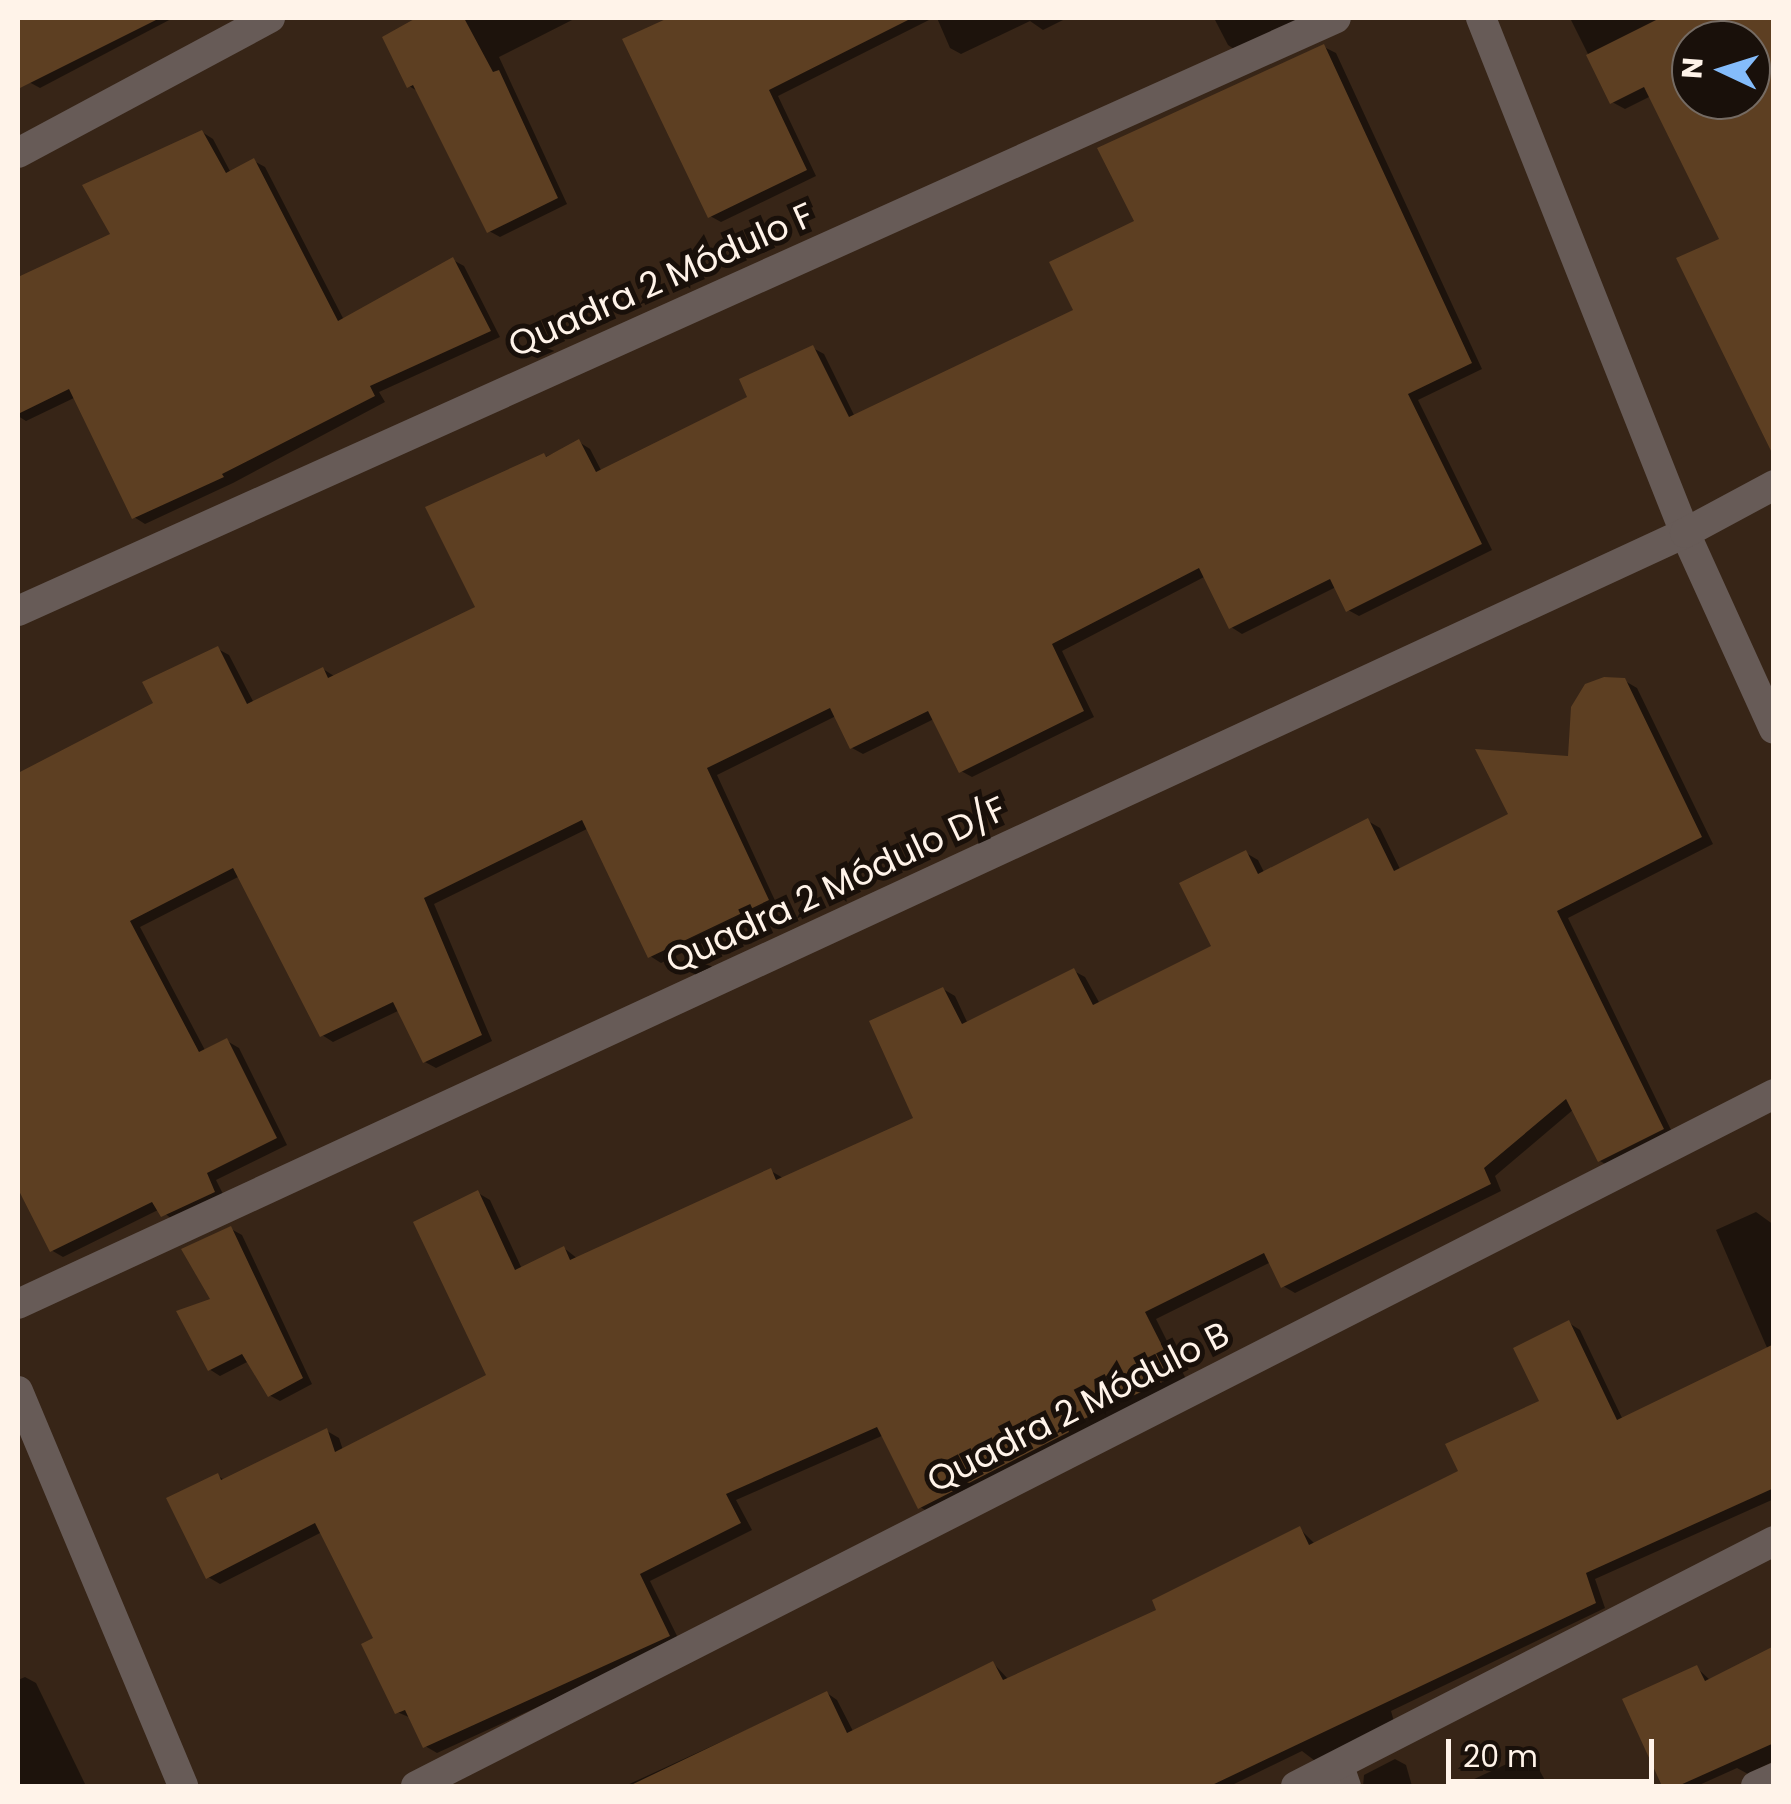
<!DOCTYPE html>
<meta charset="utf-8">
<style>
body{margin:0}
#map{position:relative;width:1791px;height:1804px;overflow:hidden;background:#372517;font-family:Poppins,sans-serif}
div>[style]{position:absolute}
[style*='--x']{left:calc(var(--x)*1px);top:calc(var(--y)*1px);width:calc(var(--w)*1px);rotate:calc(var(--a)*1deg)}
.shadow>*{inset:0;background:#0007}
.building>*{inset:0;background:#5d3f22}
.lane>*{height:28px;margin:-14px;padding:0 14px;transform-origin:14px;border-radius:14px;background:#675b57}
.street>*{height:30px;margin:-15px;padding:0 15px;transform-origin:15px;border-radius:15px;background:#675b57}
span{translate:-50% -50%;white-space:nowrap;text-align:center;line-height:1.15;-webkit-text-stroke:10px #19100a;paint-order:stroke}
.street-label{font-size:35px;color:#fff3e9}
.frame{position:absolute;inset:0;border:20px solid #fff3e9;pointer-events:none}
.north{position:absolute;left:1671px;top:20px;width:100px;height:100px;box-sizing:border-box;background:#19100a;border:2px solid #756b63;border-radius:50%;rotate:274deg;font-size:28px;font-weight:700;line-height:40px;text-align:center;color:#fff3e9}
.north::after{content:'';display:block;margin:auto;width:35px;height:45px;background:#84bcfb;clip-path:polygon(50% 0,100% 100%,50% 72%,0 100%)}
.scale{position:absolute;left:1446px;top:1739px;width:208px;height:45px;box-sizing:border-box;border:5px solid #fff3e9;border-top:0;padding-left:12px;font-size:30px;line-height:35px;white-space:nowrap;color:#fff3e9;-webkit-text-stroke:8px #19100a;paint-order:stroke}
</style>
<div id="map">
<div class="shadow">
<div style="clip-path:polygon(18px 18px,173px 18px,40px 88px,29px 82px,18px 61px)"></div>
<div style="clip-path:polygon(422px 18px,576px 18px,499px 57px,567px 204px,500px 237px,489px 231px,419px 92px,409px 86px,385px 38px)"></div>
<div style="clip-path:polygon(674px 18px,933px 18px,778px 96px,816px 176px,721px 222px,710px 216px,625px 40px)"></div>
<div style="clip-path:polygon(937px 18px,1067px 18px,1043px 30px,1030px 21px,961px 54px,950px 48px)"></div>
<div style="clip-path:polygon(1214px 18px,1312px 18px,1238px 52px,1228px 45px)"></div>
<div style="clip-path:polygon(evenodd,1570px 18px,1774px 18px,1774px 374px,1722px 240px,1651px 96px,1625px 109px,1612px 102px,1570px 18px,1691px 40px,1751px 40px,1751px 100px,1691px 100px,1691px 40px)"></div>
<div style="clip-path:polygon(1324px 47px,1336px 53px,1482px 369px,1418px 400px,1492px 550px,1359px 616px,1348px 610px,1336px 587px,1242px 634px,1231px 627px,1206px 576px,1062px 651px,1094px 717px,972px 777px,961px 771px,934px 719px,863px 754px,852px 748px,836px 716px,717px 775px,778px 907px,661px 963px,650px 956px,589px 828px,434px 904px,492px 1041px,436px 1068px,425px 1062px,400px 1010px,333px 1042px,322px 1035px,240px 876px,140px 927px,206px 1052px,227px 1041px,239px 1048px,287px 1145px,216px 1180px,225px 1198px,175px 1222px,160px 1209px,63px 1257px,51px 1250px,18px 1184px,18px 776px,157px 704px,218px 649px,229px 655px,254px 703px,323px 669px,334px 676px,478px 608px,429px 508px,579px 442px,590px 449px,602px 472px,750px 398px,813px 348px,824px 354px,855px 417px,1077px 312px,1137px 222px)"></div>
<div style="clip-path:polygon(202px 132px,213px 139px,231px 173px,254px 161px,265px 167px,344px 320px,453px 260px,464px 266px,500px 337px,379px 392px,385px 402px,233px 483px,145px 524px,134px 517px,76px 397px,26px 421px,18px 416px,18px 280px,114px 235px)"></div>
<div style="clip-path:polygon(1625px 681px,1637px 688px,1713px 844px,1568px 918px,1674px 1136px,1612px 1168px,1600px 1161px,1574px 1109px,1495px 1176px,1501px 1191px,1295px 1293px,1283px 1286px,1271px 1262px,1156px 1319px,1187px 1381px,932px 1514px,920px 1507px,884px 1435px,736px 1500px,752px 1530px,650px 1581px,680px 1642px,437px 1753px,425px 1746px,411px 1718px,397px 1712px,376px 1639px,322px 1532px,220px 1584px,208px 1577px,218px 1476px,226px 1481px,327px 1431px,339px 1438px,343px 1450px,490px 1376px,478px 1193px,490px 1200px,522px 1269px,564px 1248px,578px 1259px,771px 1171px,783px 1178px,917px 1119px,943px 989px,955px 996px,968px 1024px,1074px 971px,1085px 977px,1100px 1004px,1214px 947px,1246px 853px,1258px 860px,1265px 874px,1368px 821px,1380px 828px,1401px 871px,1512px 816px,1570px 759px)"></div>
<div style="clip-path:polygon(1756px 1212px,1774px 1225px,1774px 1499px,1595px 1579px,1605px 1608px,1391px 1711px,1395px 1725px,1319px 1764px,1302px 1751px,1230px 1786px,625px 1786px,827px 1693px,837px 1700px,854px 1733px,993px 1663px,1009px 1680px,1159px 1611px,1300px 1529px,1315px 1544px,1461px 1472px,1542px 1402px,1569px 1323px,1580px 1330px,1623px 1420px,1768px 1350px,1716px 1230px)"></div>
<div style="clip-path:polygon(231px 1229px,242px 1235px,312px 1384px,280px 1401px,269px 1395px,249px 1361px,220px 1376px,209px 1369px,214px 1301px)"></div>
<div style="clip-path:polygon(1774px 1649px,1774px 1761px,1748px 1774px,1737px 1768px,1697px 1786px,1665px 1786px,1625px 1701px,1697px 1668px,1711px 1681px)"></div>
<div style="clip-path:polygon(25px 1677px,36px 1683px,86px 1786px,18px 1786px,18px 1680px)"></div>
<div style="clip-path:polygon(1524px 1756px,1535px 1762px,1548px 1786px,1459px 1786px)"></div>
<div style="clip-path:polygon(1395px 1759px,1406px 1765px,1412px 1786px,1363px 1786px,1364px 1775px)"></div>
</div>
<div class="building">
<div style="clip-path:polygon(18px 18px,160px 18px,18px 89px)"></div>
<div style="clip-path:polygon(416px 18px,464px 18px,493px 72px,499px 70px,558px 198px,487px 233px,413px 85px,407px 88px,382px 37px)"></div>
<div style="clip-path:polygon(668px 18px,912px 18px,769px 90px,807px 170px,708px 218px,622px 39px)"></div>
<div style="clip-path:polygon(evenodd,1660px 18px,1774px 18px,1774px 457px,1676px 258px,1719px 239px,1644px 87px,1610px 104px,1586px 55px,1660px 18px,1691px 40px,1751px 40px,1751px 100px,1691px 100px,1691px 40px)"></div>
<div style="clip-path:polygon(1324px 44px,1472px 363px,1408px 394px,1482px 544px,1346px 612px,1330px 579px,1229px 629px,1199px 568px,1052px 644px,1084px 711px,959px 773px,928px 711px,850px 749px,830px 708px,707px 768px,769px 900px,648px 958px,582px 820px,424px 898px,482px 1035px,423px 1063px,393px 1002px,320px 1037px,233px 868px,130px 921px,199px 1052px,227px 1038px,277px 1138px,207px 1173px,215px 1192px,161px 1217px,152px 1202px,50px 1252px,18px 1189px,18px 773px,153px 703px,142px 682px,218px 646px,247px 704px,323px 667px,328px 678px,475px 607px,425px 507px,544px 453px,546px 457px,579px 439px,596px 472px,747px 397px,739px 379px,813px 345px,849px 417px,1073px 310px,1049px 262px,1134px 221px,1097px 148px)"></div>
<div style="clip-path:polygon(202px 130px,226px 173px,254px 158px,338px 321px,453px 257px,491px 331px,370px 386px,375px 396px,222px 474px,224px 477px,132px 519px,69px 389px,18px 414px,18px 277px,110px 234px,82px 185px)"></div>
<div style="clip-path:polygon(1604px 677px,1625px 678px,1702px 837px,1557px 911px,1664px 1129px,1598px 1162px,1566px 1099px,1484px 1168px,1491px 1184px,1281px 1288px,1264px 1253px,1145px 1312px,1177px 1375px,1067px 1427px,1069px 1432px,918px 1509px,877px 1427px,726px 1494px,741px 1523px,640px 1574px,670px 1636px,423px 1748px,405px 1710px,395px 1714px,361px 1644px,373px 1638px,315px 1523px,206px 1579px,166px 1498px,218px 1473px,221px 1480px,327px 1428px,335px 1452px,486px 1375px,413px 1222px,478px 1190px,515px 1270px,564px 1246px,570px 1260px,771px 1168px,776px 1180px,913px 1118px,869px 1021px,943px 987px,962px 1024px,1074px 968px,1093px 1005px,1211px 946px,1179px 883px,1246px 850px,1258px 874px,1368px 818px,1394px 871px,1508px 814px,1475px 749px,1568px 756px,1571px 707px,1585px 684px)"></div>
<div style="clip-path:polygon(231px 1226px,303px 1378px,268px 1397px,242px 1354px,208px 1371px,176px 1311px,210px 1299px,181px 1249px)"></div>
<div style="clip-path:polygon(1569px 1320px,1617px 1420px,1774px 1344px,1774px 1488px,1586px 1573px,1596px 1603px,1210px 1786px,629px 1786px,827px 1691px,847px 1733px,993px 1661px,1003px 1680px,1156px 1610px,1152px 1600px,1300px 1526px,1309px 1545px,1458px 1471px,1445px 1444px,1539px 1401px,1513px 1348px)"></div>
<div style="clip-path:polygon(1774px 1646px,1774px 1743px,1678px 1786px,1662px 1786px,1622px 1699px,1697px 1665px,1705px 1681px)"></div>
</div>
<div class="lane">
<div style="--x:1340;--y:1766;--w:21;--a:71"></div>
</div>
<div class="street">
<div style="--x:1481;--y:18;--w:554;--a:68.39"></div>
<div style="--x:1685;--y:533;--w:215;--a:65.6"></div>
<div style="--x:18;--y:153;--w:286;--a:-28.2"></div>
<div style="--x:18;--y:611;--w:1445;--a:-24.22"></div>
<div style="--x:18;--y:1304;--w:1837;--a:-24.82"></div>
<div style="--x:1685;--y:533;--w:101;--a:-28.3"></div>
<div style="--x:18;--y:1391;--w:428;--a:67.3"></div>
<div style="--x:416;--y:1786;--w:1524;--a:-27"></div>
<div style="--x:1296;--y:1786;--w:537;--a:-27.14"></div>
<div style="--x:1756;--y:1786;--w:20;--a:-24"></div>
</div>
<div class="street-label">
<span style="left:661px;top:280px;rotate:-24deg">Quadra 2 Módulo F</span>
<span style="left:836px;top:885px;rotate:-25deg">Quadra 2 Módulo D/F</span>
<span style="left:1078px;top:1407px;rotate:-27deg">Quadra 2 Módulo B</span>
</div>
<div class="frame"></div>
<div class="north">N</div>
<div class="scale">20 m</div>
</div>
